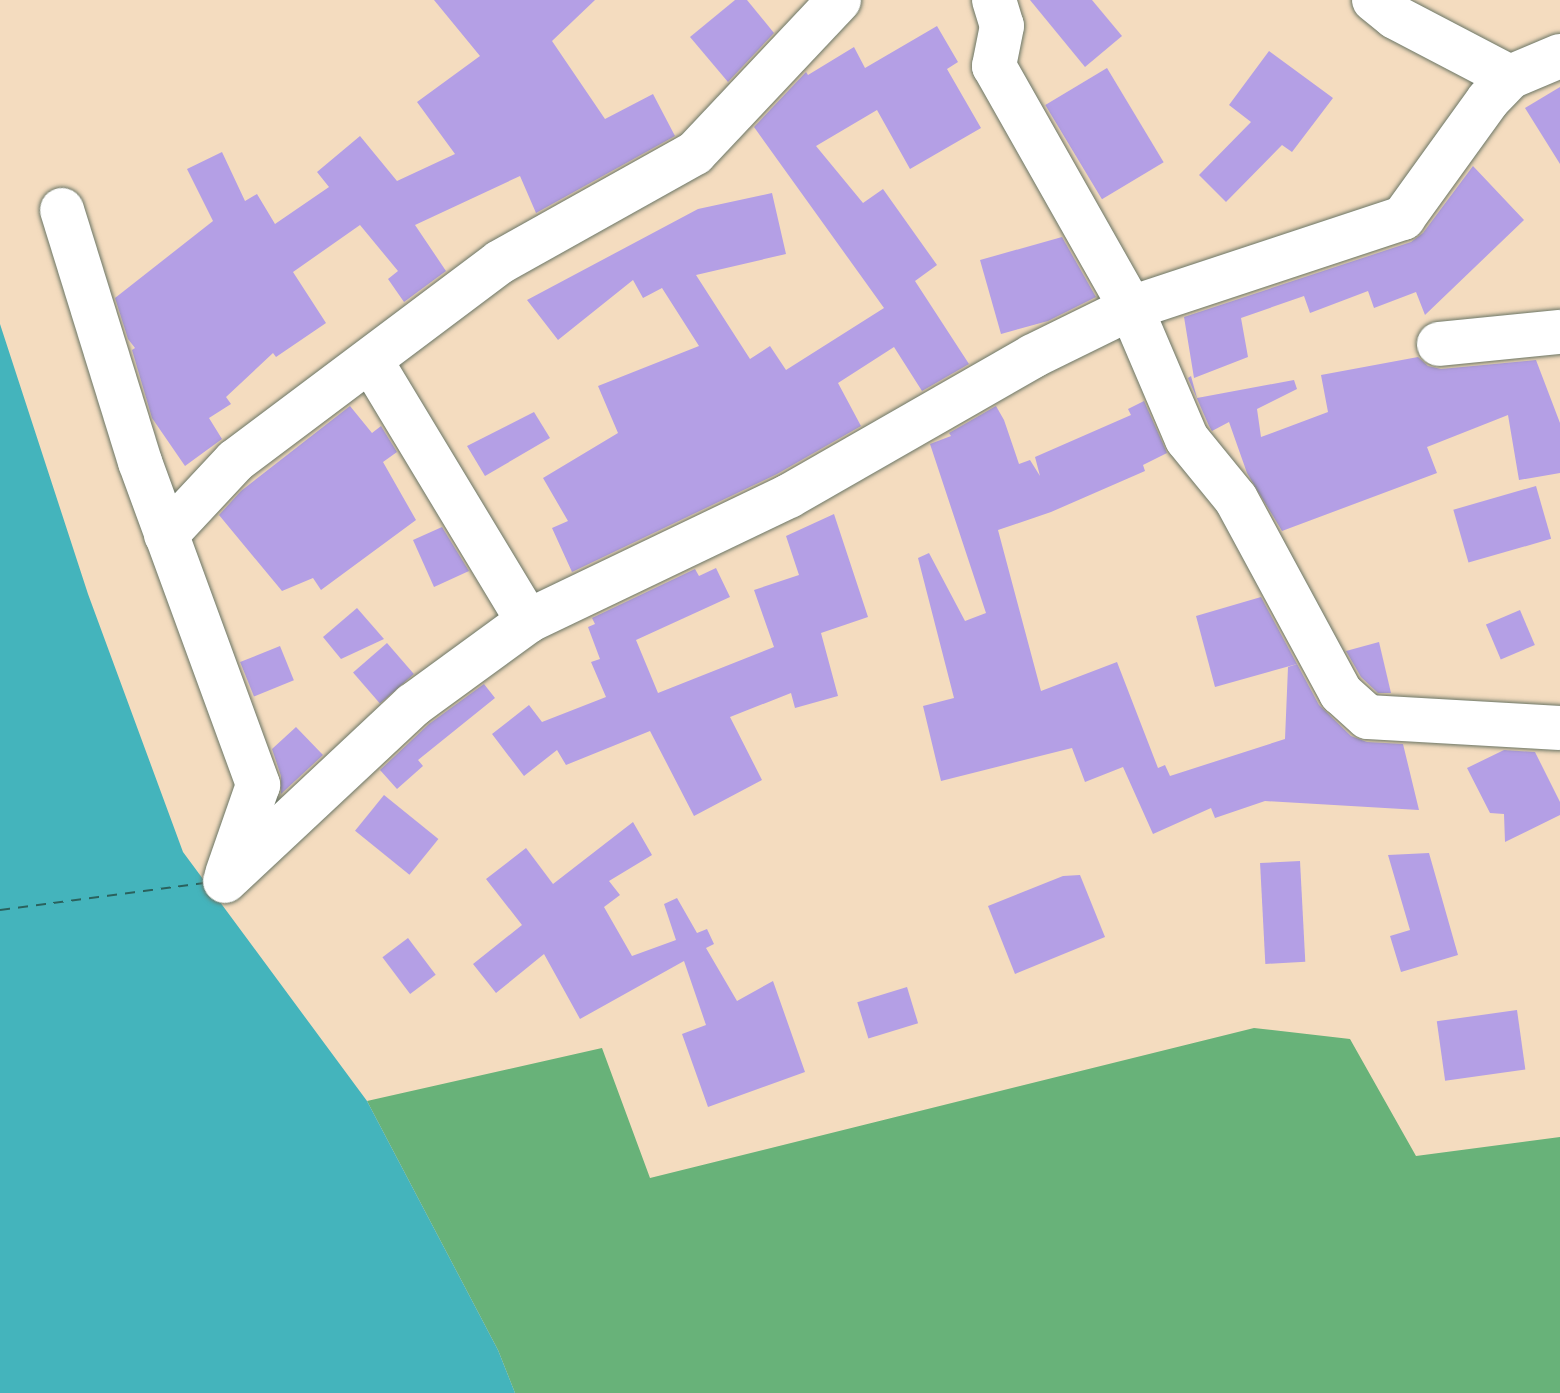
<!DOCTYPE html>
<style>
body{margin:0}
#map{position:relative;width:1560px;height:1393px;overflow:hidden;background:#f4dcbf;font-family:"Architects Daughter",sans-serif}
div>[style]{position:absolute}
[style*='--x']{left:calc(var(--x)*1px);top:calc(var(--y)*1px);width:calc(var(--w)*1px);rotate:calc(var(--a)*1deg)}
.forest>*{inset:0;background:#68b279}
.water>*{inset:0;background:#44b4bc}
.ferry>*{height:2px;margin-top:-1px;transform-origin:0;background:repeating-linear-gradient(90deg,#2a615d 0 10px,transparent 0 18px)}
.building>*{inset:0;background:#b49fe5;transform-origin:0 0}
.roads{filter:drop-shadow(0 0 2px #6a7565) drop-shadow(0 0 2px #6a7565)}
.minor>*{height:44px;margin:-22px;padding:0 22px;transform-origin:22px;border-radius:22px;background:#fff}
span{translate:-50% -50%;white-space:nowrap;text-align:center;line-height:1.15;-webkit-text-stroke:6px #fbf7ec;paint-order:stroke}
</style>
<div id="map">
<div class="forest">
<div style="clip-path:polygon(1254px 1028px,1350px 1039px,1416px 1156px,1560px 1137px,1560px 1393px,515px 1393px,498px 1350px,367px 1101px,602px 1048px,650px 1178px)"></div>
</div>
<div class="water">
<div style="clip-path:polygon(0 324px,88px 594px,183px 852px,367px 1101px,498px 1350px,515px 1393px,0 1393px)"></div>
</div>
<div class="ferry">
<div style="--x:0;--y:910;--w:206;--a:-7.5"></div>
</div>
<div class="building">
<div style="clip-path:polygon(434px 0,595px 0,552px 41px,605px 119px,653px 94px,675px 136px,536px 213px,520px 176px,415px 225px,446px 271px,404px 302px,388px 279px,398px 271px,360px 225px,293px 272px,326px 323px,276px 357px,273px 353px,226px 397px,231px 404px,209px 418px,222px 439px,185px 466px,152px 418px,132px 350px,135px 348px,128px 339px,115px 298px,213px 221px,187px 169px,222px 152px,245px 201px,257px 194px,275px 224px,329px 187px,317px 172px,360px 136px,397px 181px,455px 154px,417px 102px,480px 56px)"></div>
<div style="clip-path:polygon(735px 0,747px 0,774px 33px,728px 82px,690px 37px)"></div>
<div style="clip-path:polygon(1030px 0,1092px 0,1122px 36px,1085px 67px)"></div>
<div style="clip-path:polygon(937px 26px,958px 62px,947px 69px,981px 128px,910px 169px,877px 110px,816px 146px,863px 203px,883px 189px,937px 265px,915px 281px,969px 364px,922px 391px,894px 347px,838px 383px,861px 426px,777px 474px,572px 572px,552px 528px,568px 521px,543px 478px,618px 433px,598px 386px,699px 346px,662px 288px,643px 298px,633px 280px,558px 340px,527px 300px,698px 209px,772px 193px,786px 254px,696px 275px,750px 359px,770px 346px,786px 370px,884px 308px,754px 127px,806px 72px,808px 75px,854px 47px,865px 68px)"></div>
<div style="clip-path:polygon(1269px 51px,1333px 98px,1292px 152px,1282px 145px,1226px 202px,1199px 175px,1251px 122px,1229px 105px)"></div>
<div style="left:1107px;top:68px;width:110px;height:72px;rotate:59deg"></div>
<div style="clip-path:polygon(1560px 87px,1560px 164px,1525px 108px)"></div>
<div style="clip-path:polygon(1473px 166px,1524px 220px,1425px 315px,1416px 292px,1374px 308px,1368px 291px,1310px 313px,1304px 296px,1241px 318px,1248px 357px,1194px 378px,1184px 317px,1411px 242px,1423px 233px)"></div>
<div style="clip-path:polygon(1062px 237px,1096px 297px,1048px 321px,1001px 334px,980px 260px)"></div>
<div style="clip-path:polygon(1418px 357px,1428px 366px,1441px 369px,1536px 360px,1560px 423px,1560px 473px,1519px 480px,1508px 415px,1427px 447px,1437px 473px,1282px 531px,1247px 473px,1229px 422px,1212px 431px,1209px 426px,1188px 378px,1191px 376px,1197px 398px,1294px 380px,1297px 389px,1257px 409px,1261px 437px,1328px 412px,1321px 375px)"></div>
<div style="clip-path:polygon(1144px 401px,1167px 453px,1143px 465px,1145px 471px,1051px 512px,998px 530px,1041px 691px,1117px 662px,1158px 768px,1165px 765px,1170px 776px,1285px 739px,1288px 667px,1297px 664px,1319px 705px,1351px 736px,1367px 742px,1403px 744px,1419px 810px,1265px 801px,1215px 818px,1211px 808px,1153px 834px,1123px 767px,1085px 782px,1072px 748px,941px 781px,923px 706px,954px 698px,918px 558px,929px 553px,965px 621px,986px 613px,930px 444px,951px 436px,949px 433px,996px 406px,1004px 420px,1019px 464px,1030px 460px,1040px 476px,1035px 457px,1131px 415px,1128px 409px)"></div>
<div style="clip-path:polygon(350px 406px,372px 433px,381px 426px,397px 452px,383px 462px,416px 520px,321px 590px,313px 578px,282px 591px,219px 515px,241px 491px)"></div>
<div style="clip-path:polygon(534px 412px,550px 438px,485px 476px,467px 446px)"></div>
<div style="left:1536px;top:486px;width:55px;height:86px;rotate:74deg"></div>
<div style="clip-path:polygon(834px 514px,868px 617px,821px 633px,838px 696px,795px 708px,791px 693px,730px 717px,762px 780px,694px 816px,650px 731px,566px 765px,557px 750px,524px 776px,492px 734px,529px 705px,542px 722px,606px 697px,591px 662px,600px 659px,588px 627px,595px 624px,592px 618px,695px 569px,699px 576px,716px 568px,730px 597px,636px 640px,658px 693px,774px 647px,754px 590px,799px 575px,786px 536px)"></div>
<div style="clip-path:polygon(442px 527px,469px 571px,434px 587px,413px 540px)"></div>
<div style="clip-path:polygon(1261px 597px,1297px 664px,1215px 687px,1196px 616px)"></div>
<div style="clip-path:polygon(357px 608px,384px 639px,341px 659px,323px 637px)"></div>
<div style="left:1520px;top:610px;width:38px;height:37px;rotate:67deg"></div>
<div style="clip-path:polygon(1379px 642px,1391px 693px,1378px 693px,1361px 677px,1346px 651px)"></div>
<div style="left:387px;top:643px;width:41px;height:45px;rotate:49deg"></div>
<div style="left:280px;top:646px;width:37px;height:43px;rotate:68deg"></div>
<div style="clip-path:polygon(484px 684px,495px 698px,418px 760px,423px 766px,397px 789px,380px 770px,429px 724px)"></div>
<div style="clip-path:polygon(296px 727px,323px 755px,281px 794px,281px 776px,272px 749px)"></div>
<div style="clip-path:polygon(1504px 750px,1535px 752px,1560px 802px,1560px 815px,1505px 842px,1504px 814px,1490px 813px,1467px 768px)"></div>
<div style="left:384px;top:795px;width:70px;height:46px;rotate:39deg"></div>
<div style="clip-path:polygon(633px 822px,652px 855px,609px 881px,620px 895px,604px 907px,632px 956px,676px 940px,664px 904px,677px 898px,697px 933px,707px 929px,714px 944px,706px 948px,737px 1001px,773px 981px,805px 1072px,708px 1107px,682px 1034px,706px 1025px,684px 961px,580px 1019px,544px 954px,496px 993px,473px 964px,522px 925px,486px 879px,526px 848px,553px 884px)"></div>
<div style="clip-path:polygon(1429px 853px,1458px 955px,1401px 972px,1390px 936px,1410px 930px,1388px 855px)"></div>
<div style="left:1300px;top:861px;width:101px;height:40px;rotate:87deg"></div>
<div style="clip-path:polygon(1080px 875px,1105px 937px,1015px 974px,988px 906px,1063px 876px)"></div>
<div style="left:408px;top:938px;width:46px;height:32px;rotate:53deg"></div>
<div style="left:907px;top:987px;width:38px;height:52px;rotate:73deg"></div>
<div style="left:1517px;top:1010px;width:60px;height:81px;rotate:82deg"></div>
</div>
<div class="roads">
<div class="minor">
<div style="--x:994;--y:0;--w:27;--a:73"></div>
<div style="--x:1002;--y:26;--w:41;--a:101.3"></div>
<div style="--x:994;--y:66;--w:278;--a:60.5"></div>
<div style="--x:1131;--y:308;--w:142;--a:66.9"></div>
<div style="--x:1187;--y:439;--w:77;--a:50.8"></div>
<div style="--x:1236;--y:499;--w:221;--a:61.6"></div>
<div style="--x:1341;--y:693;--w:36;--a:42"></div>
<div style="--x:1368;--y:717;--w:192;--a:3.3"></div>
<div style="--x:1374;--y:0;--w:27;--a:39"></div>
<div style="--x:1395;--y:17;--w:130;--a:27.6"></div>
<div style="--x:62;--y:210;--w:264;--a:72.8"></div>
<div style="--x:140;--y:462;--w:344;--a:69.9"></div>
<div style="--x:258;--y:785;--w:94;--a:109.2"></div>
<div style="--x:1439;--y:344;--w:122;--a:-5.7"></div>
<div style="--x:371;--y:361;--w:304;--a:58.9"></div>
<div style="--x:166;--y:535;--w:101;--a:-47"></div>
<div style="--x:235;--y:461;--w:331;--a:-36.9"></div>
<div style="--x:500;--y:262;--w:223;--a:-29.2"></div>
<div style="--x:695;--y:153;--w:210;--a:-46.7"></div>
<div style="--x:225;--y:881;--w:258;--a:-43.1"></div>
<div style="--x:413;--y:705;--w:142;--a:-36.1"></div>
<div style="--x:528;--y:621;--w:289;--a:-25.6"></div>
<div style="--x:789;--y:496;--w:281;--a:-29.8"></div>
<div style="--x:1033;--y:356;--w:109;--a:-26.1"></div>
<div style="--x:1131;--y:308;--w:287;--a:-18.3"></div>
<div style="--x:1403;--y:218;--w:145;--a:-54.2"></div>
<div style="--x:1488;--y:100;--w:32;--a:-46"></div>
<div style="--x:1510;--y:77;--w:54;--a:-22.8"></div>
</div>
</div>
</div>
